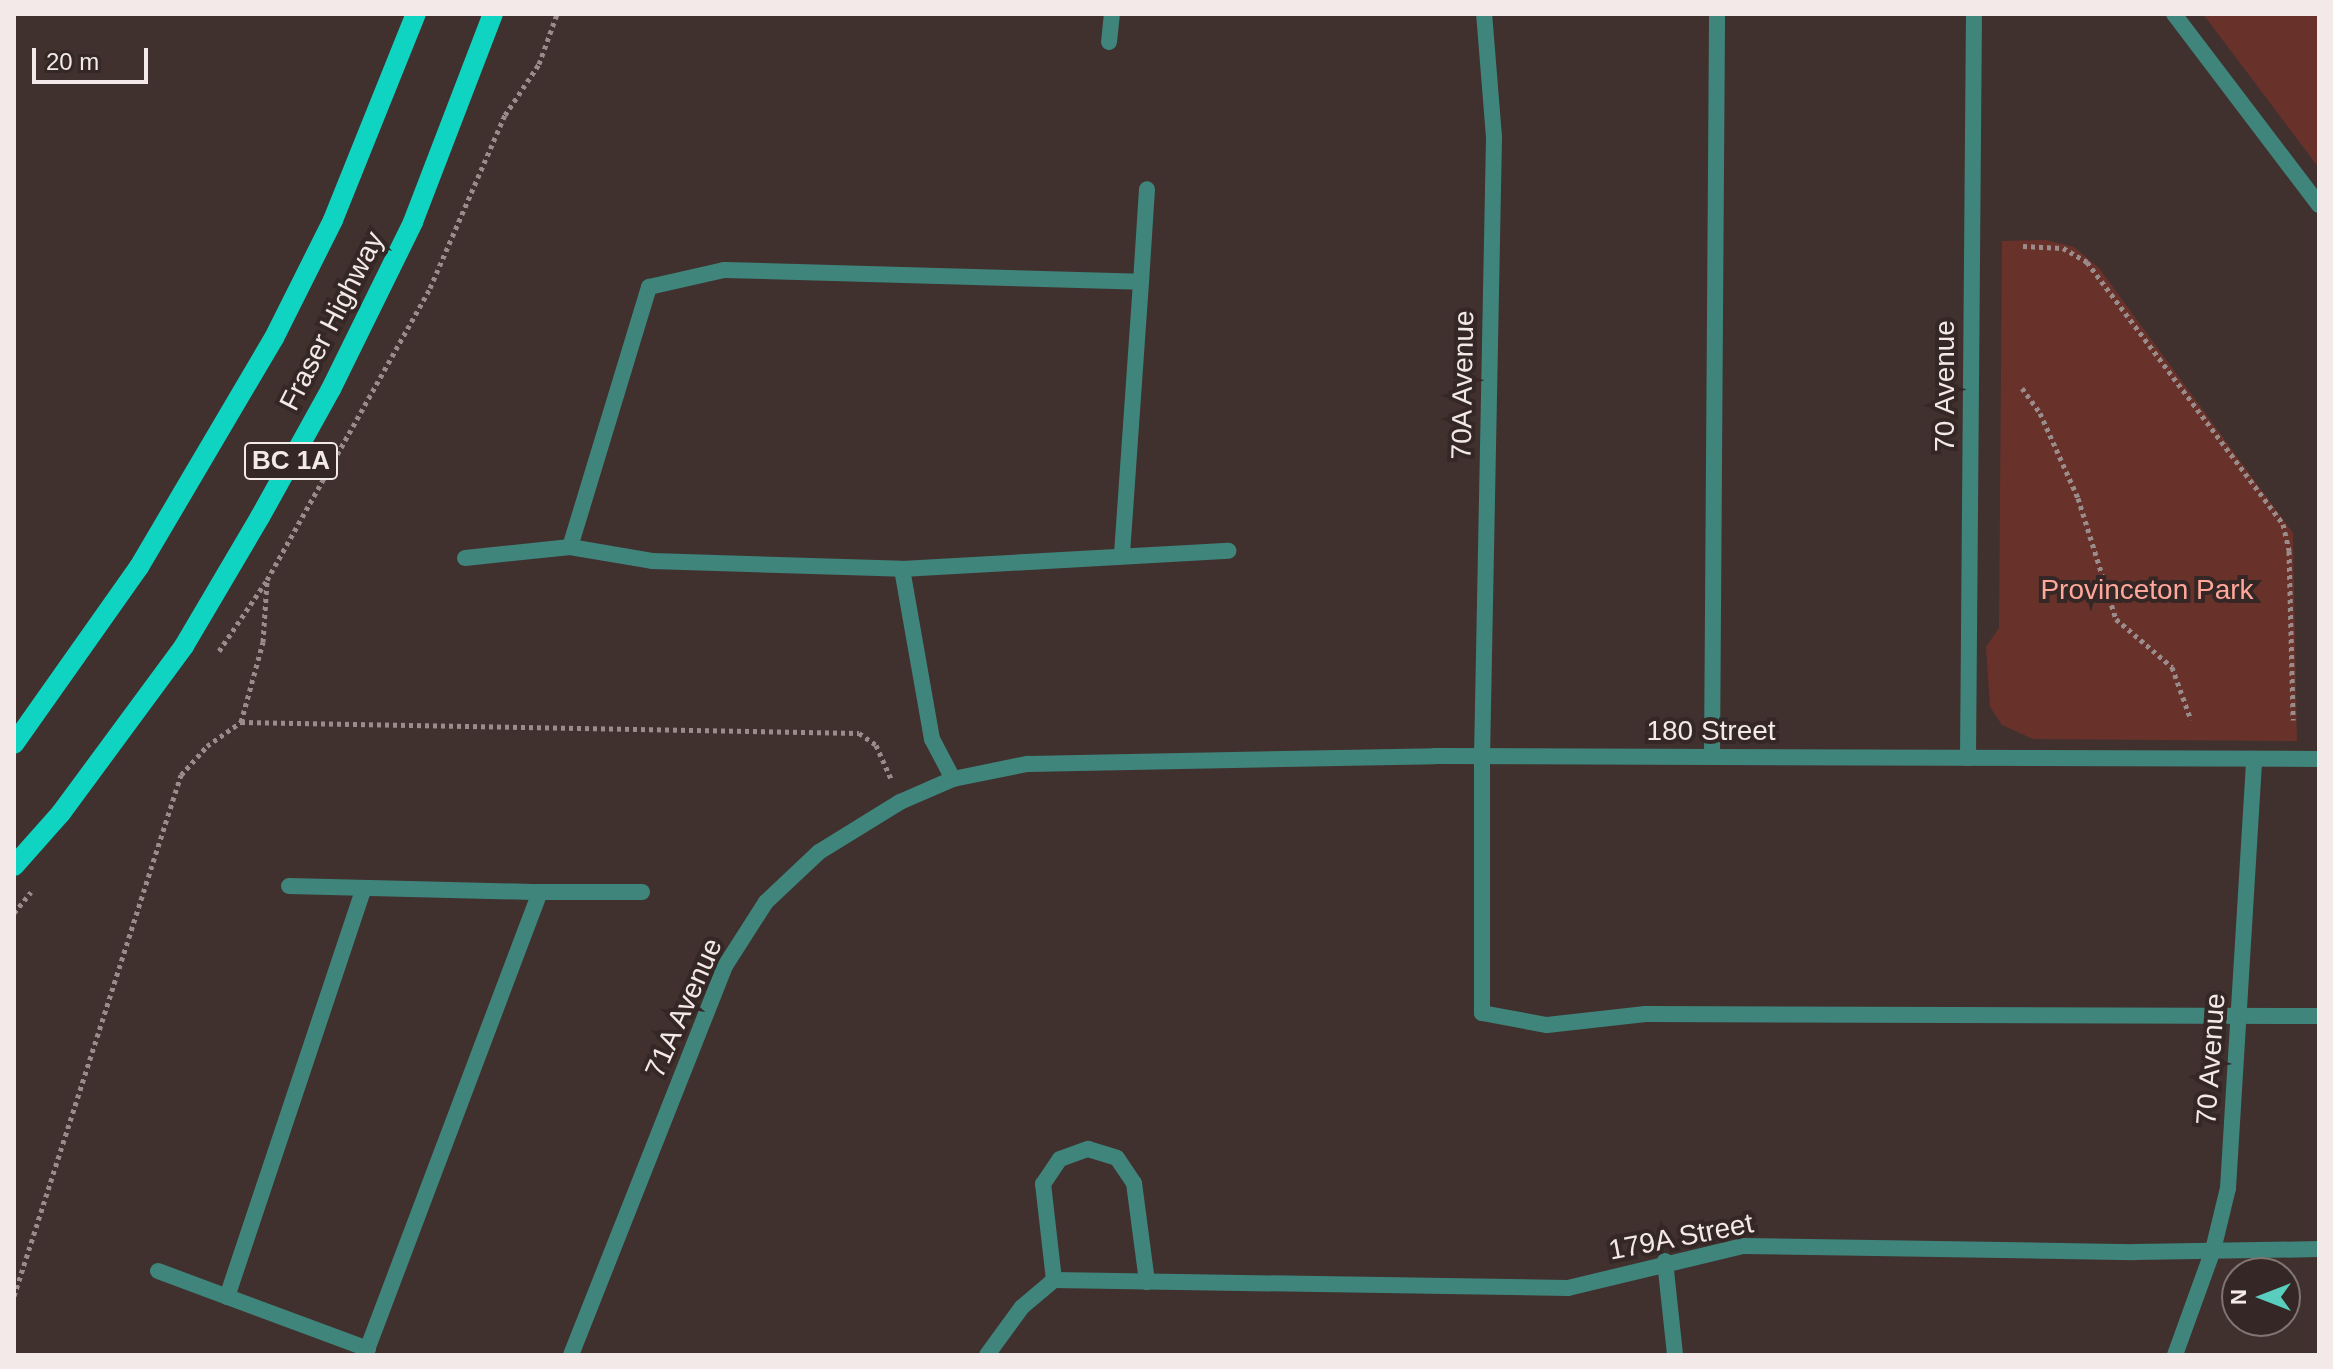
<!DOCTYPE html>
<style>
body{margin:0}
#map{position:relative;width:2333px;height:1369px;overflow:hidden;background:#40312f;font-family:Arial,sans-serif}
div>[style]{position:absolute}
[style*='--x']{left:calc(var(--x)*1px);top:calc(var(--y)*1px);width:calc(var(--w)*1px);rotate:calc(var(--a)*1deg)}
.green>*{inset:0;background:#68322b}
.path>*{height:5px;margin-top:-2.5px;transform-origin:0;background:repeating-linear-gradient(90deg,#998c8b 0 4px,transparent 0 8px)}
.service>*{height:16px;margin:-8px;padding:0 8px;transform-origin:8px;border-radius:8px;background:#3f857b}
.minor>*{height:16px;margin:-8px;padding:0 8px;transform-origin:8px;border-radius:8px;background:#3f857b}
.primary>*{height:20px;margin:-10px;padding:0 10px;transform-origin:10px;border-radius:10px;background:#0fd4c1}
span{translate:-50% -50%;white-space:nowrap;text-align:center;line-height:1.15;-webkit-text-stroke:8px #352725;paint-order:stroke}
.shield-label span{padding:2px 6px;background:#352725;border:2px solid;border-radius:6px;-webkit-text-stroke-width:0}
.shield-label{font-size:26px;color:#f3e9e8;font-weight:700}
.street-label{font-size:28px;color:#f3e9e8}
.park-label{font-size:28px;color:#ffa79b}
.frame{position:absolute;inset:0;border:16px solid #f3e9e8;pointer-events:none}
.north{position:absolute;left:2221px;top:1257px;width:80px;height:80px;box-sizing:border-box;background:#352725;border:2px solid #817573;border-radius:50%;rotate:270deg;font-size:22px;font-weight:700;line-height:32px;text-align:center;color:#f3e9e8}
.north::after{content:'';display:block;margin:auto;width:28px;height:36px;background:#59cebe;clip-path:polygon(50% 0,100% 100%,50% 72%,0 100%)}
.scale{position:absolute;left:32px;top:48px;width:116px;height:36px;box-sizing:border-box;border:4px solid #f3e9e8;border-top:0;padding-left:10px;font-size:24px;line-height:28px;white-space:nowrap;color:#f3e9e8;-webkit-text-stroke:6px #352725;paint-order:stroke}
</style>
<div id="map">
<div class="green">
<div style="clip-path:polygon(2203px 14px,2319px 14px,2319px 168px)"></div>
<div style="clip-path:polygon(2046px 240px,2074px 247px,2099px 268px,2293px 533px,2297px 741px,2033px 739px,2002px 725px,1990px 707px,1986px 647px,1999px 628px,2002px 241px)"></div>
</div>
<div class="path">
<div style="--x:2023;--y:246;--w:40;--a:2.9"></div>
<div style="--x:2063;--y:248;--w:28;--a:30"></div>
<div style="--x:2087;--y:262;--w:327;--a:53.2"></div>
<div style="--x:2283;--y:524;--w:28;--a:77"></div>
<div style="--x:2289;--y:551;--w:169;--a:88.6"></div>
<div style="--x:2022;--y:388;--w:31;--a:54"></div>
<div style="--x:2040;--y:413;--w:93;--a:65.9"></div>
<div style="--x:2078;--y:498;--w:127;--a:72.6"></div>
<div style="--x:2116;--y:619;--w:74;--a:40.6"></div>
<div style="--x:2172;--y:667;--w:56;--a:70.3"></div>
<div style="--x:219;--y:651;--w:86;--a:-55.9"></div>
<div style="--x:267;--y:580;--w:334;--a:-60.8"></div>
<div style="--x:430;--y:288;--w:189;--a:-66.6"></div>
<div style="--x:505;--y:115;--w:61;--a:-56.3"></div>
<div style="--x:539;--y:64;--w:53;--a:-70.2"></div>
<div style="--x:241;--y:722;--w:83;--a:-74.6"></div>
<div style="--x:263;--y:642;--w:60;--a:-86.2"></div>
<div style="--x:14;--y:913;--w:27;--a:-51"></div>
<div style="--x:14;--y:1296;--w:547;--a:-72.23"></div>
<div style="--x:181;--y:775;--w:39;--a:-48"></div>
<div style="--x:207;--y:746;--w:42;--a:-35.2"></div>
<div style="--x:241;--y:722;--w:618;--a:1.02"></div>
<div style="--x:859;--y:733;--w:21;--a:35"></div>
<div style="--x:876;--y:745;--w:37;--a:66"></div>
</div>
<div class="service">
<div style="--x:2174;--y:14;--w:240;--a:52.8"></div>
<div style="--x:1109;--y:42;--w:28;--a:-84"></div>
<div style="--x:570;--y:547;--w:272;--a:-73.1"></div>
<div style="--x:649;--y:287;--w:77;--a:-12.8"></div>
<div style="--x:724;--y:270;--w:417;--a:1.6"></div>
<div style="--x:1141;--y:282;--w:93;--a:-86.3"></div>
<div style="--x:1122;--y:554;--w:273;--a:-86"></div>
<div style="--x:465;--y:558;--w:106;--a:-6"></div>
<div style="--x:570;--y:547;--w:83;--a:9.7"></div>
<div style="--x:652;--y:561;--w:250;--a:1.8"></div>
<div style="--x:902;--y:569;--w:327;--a:-3.2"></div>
<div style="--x:902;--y:569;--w:173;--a:80"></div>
<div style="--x:932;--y:739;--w:45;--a:62.3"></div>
<div style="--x:1482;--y:757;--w:256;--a:90"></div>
<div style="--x:1482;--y:1013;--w:66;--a:10.5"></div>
<div style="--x:1547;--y:1025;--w:99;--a:-6.4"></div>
<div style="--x:1645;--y:1014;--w:674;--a:0.17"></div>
<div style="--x:1712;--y:757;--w:743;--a:-89.61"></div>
<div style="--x:289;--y:886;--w:251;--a:1.4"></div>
<div style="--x:540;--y:892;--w:495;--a:110.7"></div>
<div style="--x:540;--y:892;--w:102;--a:0"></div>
<div style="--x:158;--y:1271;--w:224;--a:20.4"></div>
<div style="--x:227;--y:1297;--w:431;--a:-71.5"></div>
</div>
<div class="minor">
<div style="--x:1482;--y:757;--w:620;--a:-88.89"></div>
<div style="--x:1494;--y:137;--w:123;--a:-94.6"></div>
<div style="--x:1968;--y:758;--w:744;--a:-89.54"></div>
<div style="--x:1665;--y:1261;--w:95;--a:83.9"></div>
<div style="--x:1054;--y:1280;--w:514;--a:0.89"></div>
<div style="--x:1568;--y:1288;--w:180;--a:-13.5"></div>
<div style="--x:1743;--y:1246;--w:392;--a:0.9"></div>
<div style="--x:2135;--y:1252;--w:184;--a:-0.9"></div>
<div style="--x:1054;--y:1280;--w:97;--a:-96.5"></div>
<div style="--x:1043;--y:1184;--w:30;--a:-56"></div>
<div style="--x:1060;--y:1159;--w:30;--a:-20"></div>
<div style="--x:1088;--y:1149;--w:30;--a:17"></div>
<div style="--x:1117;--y:1158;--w:30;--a:56"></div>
<div style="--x:1134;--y:1183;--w:100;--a:82.5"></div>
<div style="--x:571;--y:1355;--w:418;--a:-68.4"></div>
<div style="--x:725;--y:966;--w:76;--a:-57.4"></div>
<div style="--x:766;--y:902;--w:73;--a:-43.3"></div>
<div style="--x:819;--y:852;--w:95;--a:-31.7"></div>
<div style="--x:900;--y:802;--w:58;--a:-23.5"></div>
<div style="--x:953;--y:779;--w:76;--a:-11.5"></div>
<div style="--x:1027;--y:764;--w:408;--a:-1.1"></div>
<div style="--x:1435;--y:756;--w:884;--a:0.19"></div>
<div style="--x:987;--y:1355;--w:59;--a:-53.9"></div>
<div style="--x:1022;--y:1307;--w:42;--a:-40.2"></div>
<div style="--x:2175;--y:1355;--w:112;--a:-70.1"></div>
<div style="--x:2213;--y:1250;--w:64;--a:-76.4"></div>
<div style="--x:2228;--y:1188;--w:430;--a:-86.5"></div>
</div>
<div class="primary">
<div style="--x:14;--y:744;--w:217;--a:-54.8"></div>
<div style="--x:139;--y:567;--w:266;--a:-59.5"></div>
<div style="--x:274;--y:338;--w:132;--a:-63.4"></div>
<div style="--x:333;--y:220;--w:222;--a:-68.1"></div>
<div style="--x:14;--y:866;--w:71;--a:-48.4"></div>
<div style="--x:61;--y:813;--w:207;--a:-53.6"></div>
<div style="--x:184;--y:646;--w:150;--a:-59.5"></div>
<div style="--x:260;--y:517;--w:146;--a:-61"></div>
<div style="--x:331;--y:389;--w:186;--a:-63.8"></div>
<div style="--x:413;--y:222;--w:223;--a:-69"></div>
</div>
<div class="shield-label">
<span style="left:291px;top:461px">BC 1A</span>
</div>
<div class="street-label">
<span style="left:332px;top:321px;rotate:-63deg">Fraser Highway</span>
<span style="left:1463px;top:385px;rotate:-89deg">70A Avenue</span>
<span style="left:1945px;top:386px;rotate:-90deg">70 Avenue</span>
<span style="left:1711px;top:731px">180 Street</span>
<span style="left:684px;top:1008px;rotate:-66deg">71A Avenue</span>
<span style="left:2211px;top:1059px;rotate:-86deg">70 Avenue</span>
<span style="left:1681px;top:1237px;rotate:-11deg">179A Street</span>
</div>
<div class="park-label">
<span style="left:2147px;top:590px">Provinceton Park</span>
</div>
<div class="frame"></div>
<div class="north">N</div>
<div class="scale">20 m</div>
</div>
